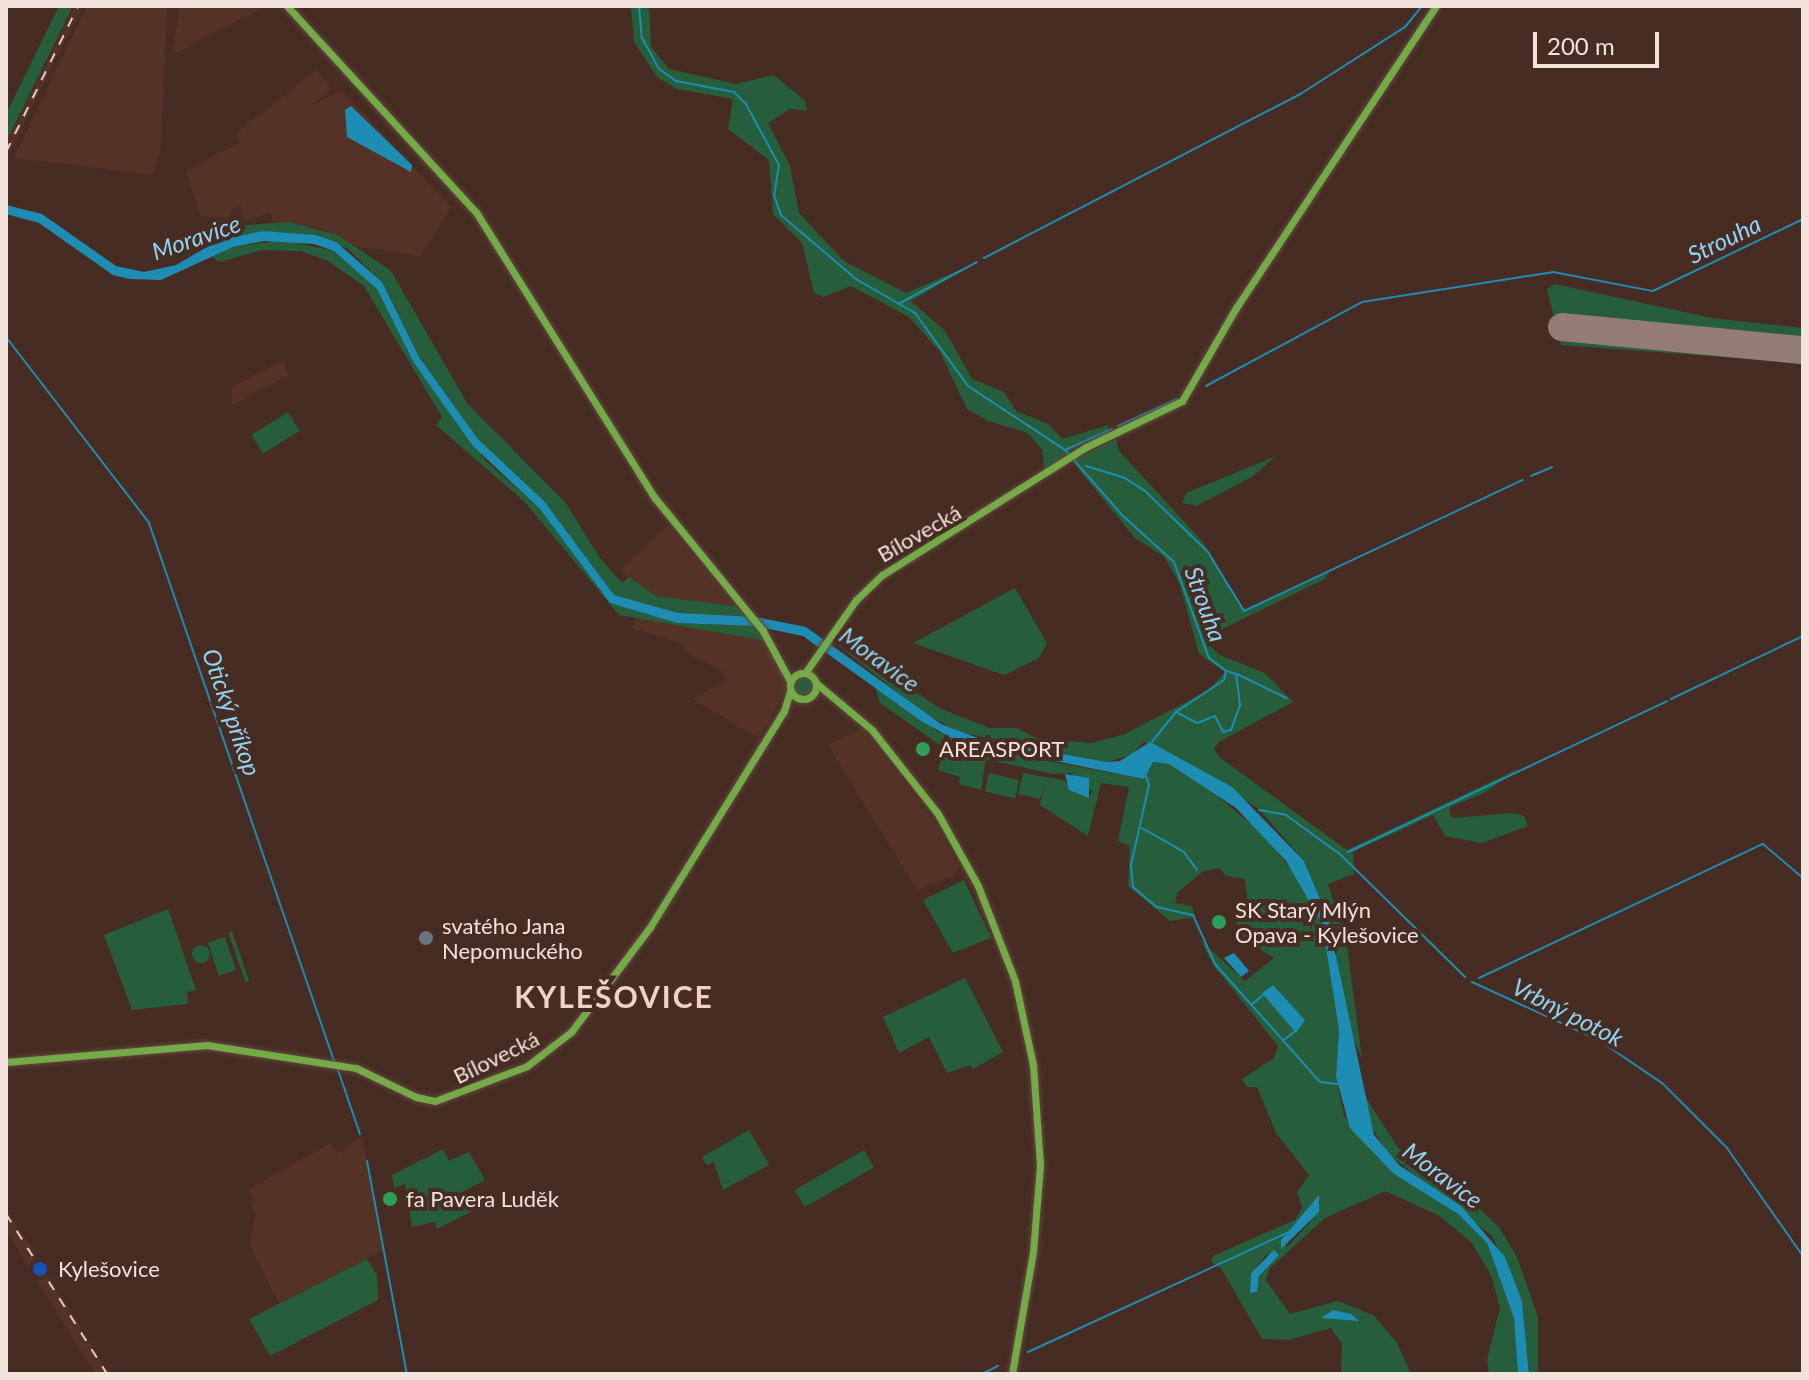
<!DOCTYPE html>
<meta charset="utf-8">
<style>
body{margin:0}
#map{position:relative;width:1809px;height:1380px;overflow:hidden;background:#462c22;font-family:Lato,sans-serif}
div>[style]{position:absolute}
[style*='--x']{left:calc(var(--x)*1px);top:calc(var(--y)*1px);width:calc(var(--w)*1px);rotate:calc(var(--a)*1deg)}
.built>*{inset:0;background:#543326;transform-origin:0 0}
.green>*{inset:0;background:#265e3b;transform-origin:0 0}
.round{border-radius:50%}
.water>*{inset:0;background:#1d8db3}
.stream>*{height:2px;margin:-1px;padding:0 1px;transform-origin:1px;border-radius:1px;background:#1d8db3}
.runway>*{height:28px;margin:-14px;padding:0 14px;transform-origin:14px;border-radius:14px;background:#927c74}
.roads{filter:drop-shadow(0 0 2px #624940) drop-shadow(0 0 2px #624940)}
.major>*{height:7px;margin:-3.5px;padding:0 3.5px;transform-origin:3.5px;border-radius:3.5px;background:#74aa47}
.major>.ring{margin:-3.5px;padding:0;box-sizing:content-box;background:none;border:7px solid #74aa47;border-radius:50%}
.rail>*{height:2px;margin-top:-1px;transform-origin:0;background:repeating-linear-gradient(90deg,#dfcdc6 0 10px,transparent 0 20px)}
.dots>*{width:22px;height:22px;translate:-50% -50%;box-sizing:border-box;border:4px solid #462c22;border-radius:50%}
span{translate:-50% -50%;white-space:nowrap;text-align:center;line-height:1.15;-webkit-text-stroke:8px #462c22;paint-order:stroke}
.street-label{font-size:22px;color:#f3e2db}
.poi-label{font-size:22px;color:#f3e2db}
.left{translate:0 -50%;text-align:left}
.water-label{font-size:24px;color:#8dd5f3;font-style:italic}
.district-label{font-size:30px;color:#f3d1c4;font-weight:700;letter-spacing:2px}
.frame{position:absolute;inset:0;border:8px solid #f3e2db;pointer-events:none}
.scale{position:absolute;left:1533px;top:32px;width:126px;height:36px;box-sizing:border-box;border:4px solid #f3e2db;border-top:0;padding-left:10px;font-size:24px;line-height:28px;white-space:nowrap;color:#f3e2db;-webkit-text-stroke:6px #462c22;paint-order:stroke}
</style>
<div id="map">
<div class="built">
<div style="clip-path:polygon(75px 6px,82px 6px,6px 160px,6px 144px)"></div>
<div style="clip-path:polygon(167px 6px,161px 147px,153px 175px,14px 158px,86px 8px)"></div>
<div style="clip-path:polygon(180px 6px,266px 6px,172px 55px)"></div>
<div style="left:317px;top:70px;width:24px;height:104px;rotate:52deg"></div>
<div style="clip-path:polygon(341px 90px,451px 207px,420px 256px,359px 247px,322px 229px,273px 222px,270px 213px,242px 222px,242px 206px,232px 209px,228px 218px,201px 217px,186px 171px)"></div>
<div style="clip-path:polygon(283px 360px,288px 375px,232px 405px,232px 387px)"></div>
<div style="clip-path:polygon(668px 525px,735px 606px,656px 596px,625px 574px,621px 569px)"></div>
<div style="clip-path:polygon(638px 615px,765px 641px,786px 678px,785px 692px,759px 738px,693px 699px,726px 681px,724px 672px,683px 651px,684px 644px,632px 628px)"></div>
<div style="clip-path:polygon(862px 728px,936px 824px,959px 868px,952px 877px,917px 890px,828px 745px)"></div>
<div style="clip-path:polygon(362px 1136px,383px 1251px,279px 1303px,250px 1246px,255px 1214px,250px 1204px,255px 1201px,249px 1190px,330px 1143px,336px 1154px)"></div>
<div style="left:6px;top:1208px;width:196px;height:12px;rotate:58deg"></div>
</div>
<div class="green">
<div style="clip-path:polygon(59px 6px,73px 6px,6px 142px,6px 114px)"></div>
<div style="clip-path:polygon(631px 6px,649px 6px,651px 47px,669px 69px,736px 84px,774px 75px,805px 101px,807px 111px,790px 109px,768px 123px,790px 166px,799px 213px,844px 261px,906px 293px,976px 263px,911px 301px,945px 331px,972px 379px,1004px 392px,1016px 411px,1048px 424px,1063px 439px,1108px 425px,1108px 433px,1074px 448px,1044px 471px,1043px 451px,1028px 433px,988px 421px,967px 409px,940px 352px,909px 317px,851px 286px,823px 297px,814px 293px,802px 243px,773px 214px,769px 160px,728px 129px,733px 99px,677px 89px,657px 77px,634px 42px)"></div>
<div style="clip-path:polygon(288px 222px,338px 235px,391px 271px,467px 403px,565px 502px,600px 558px,622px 583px,629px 577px,656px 596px,735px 606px,748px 617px,678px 613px,614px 595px,544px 501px,478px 439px,419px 357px,382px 282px,347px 248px,263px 231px,208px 247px,203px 235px,222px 227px)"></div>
<div style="clip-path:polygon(283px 240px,334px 251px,360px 269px,377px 289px,414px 363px,486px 461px,540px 509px,610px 603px,677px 623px,755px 626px,765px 641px,619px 615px,524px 501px,436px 425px,442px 417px,364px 286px,328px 261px,301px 251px,261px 250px,220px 262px,212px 257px,233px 247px)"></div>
<div style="clip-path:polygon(1555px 284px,1712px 318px,1803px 328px,1803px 363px,1561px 345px,1547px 289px)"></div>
<div style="left:288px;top:412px;width:22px;height:43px;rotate:58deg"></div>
<div style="clip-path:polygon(1116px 439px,1119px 451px,1203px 542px,1240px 607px,1247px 609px,1330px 571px,1325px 579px,1210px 635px,1211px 647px,1220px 655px,1265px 673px,1293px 702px,1219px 742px,1214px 748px,1219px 757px,1347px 850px,1520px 768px,1484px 793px,1450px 807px,1449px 813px,1453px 818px,1512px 813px,1524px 816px,1528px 826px,1482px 843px,1445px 836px,1433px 815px,1353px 852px,1354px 874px,1328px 884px,1346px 939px,1362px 1059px,1348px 1026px,1328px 918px,1304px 861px,1258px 808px,1144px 742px,1131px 755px,1107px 762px,959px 732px,924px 713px,836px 644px,852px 648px,939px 708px,989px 728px,1017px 728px,1038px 739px,1092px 743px,1125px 734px,1209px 690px,1225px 672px,1199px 654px,1180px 585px,1164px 556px,1135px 538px,1072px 461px)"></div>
<div style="clip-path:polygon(1276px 456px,1252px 477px,1196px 506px,1182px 503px,1186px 493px)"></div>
<div style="clip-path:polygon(1015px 588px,1047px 643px,1039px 658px,1004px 675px,913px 643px)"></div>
<div class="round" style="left:793px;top:675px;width:20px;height:20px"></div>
<div style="clip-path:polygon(evenodd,875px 687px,938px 732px,1026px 757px,1144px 779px,1153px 762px,1170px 764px,1197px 779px,1263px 834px,1299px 880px,1322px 923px,1339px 1030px,1336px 1077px,1344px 1116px,1394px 1174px,1458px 1214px,1487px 1243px,1514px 1318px,1518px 1374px,1489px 1374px,1487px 1359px,1500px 1308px,1492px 1277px,1472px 1243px,1440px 1216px,1385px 1191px,1325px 1218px,1270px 1268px,1266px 1280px,1290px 1314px,1337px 1301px,1373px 1315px,1397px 1343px,1411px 1374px,1341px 1374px,1342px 1344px,1331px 1328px,1289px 1340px,1262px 1339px,1221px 1268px,1211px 1262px,1213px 1256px,1295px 1220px,1302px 1208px,1297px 1192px,1309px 1175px,1276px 1133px,1257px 1087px,1247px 1087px,1242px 1079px,1274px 1058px,1278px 1046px,1214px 966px,1201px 941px,1245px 981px,1274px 958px,1247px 942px,1236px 923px,1249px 915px,1245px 879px,1226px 876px,1220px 868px,1202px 872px,1177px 893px,1175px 903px,1192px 906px,1195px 917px,1170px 921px,1128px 886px,1130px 846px,1118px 841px,1129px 787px,1101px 783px,1088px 836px,1040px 805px,1044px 787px,1040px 799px,1018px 794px,1023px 773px,1063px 780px,1089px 798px,1092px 791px,1070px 773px,1052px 774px,986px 759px,981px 790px,959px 784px,960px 777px,938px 770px,944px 748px,880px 703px,875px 687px,1318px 1196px,1319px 1212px,1287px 1247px,1281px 1240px,1318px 1196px,875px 687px,1267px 1254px,1271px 1260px,1259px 1276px,1257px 1292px,1250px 1293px,1251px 1273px,1267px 1254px)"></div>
<div style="left:989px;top:773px;width:31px;height:19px;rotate:13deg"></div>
<div style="clip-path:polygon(964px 880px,991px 938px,953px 953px,923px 900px)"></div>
<div style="clip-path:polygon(168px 909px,196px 990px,187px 992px,188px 1004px,132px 1010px,104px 935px)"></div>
<div style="left:232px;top:931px;width:53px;height:4px;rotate:71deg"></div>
<div style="left:225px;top:937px;width:35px;height:18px;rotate:72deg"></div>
<div class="round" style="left:192px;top:945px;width:18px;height:18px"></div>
<div style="clip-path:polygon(965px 978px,1003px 1052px,973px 1069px,970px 1065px,947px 1073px,929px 1037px,899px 1053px,883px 1017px)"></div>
<div style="clip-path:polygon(1365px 1096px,1398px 1148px,1451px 1182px,1499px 1227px,1517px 1257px,1538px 1317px,1538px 1374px,1529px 1374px,1522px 1301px,1492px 1236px,1387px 1153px,1371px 1126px)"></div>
<div style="clip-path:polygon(749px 1130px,769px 1165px,723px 1190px,714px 1162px,707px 1165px,702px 1157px)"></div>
<div style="clip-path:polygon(443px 1149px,449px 1161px,469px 1152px,485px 1180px,456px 1195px,460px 1204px,484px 1193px,492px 1201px,437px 1229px,434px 1222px,412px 1227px,405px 1184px,394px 1188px,392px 1175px)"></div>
<div style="left:864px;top:1150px;width:20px;height:80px;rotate:60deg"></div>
<div style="clip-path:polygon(367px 1259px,377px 1275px,378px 1300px,270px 1356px,249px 1319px)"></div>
</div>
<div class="water">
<div style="clip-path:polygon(351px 106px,412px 165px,411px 172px,347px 137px,345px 110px)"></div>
<div style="clip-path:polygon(6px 205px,42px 214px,116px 266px,144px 272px,176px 265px,219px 240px,263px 231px,315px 235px,336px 242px,382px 282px,419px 357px,478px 439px,544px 501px,614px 595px,678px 613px,756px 617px,806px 627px,941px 724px,978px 738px,1107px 762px,1120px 761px,1150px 742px,1232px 787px,1304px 861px,1328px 918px,1374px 1135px,1399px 1165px,1461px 1206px,1505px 1257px,1522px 1301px,1529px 1374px,1518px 1374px,1514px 1318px,1487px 1243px,1458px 1214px,1394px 1174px,1350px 1128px,1336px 1077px,1339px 1030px,1322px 923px,1286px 861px,1236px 808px,1169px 764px,1153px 762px,1144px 779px,957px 741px,921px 721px,803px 636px,755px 626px,677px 623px,610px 603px,540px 509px,473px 446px,414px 363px,377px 289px,334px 251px,314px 244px,264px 241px,233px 247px,161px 280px,129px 279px,113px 275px,39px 223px,6px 214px)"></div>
<div style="clip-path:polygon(1065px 774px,1089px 778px,1089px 798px,1069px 790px)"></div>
<div style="clip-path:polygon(1234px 953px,1249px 971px,1241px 977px,1224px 958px)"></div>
<div style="clip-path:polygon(1273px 985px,1305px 1020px,1296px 1033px,1262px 993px)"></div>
<div style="clip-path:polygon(1319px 1195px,1319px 1212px,1281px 1249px,1281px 1240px)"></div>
<div style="clip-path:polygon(1274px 1250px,1279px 1255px,1259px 1276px,1257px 1292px,1250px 1293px,1251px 1273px)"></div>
<div style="clip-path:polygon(1333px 1310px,1351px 1314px,1359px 1321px,1321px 1318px)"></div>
</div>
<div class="stream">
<div style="--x:639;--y:6;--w:32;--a:85"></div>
<div style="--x:642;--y:38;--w:35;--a:61"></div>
<div style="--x:659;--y:69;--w:21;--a:35"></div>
<div style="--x:676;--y:81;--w:59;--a:10.7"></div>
<div style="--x:734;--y:92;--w:17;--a:45"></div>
<div style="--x:746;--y:104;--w:69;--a:61.6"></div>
<div style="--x:779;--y:165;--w:30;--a:99"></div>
<div style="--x:774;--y:195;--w:21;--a:71"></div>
<div style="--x:781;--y:215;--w:99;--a:40.5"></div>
<div style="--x:856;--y:279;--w:68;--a:30"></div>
<div style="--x:915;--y:313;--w:90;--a:54"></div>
<div style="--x:968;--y:386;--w:116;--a:33.4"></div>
<div style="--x:1065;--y:450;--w:51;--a:-24.1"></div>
<div style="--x:984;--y:258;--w:358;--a:-27.4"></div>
<div style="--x:1302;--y:93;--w:122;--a:-32.7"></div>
<div style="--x:1405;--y:27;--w:27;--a:-51"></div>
<div style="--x:900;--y:303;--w:87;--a:-28"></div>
<div style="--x:6;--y:337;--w:235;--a:52.4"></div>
<div style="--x:149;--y:523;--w:569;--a:71.02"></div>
<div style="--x:1206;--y:386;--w:177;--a:-28.3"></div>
<div style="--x:1362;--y:302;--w:193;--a:-8.9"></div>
<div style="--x:1553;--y:272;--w:102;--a:10.8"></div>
<div style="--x:1653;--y:291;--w:166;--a:-25.6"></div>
<div style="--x:1118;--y:426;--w:65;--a:-24.6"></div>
<div style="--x:1065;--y:450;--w:88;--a:48.7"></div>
<div style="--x:1123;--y:516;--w:69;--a:42"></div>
<div style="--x:1174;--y:562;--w:102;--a:70"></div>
<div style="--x:1209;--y:658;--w:21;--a:37"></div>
<div style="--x:1226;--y:671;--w:9;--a:103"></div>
<div style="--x:1224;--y:680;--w:58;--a:146.3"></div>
<div style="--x:1176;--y:712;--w:38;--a:129"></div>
<div style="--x:1086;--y:466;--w:41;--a:17.1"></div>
<div style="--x:1125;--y:478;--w:24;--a:33"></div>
<div style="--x:1145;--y:491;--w:88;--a:44.1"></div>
<div style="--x:1208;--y:552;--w:69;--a:58.6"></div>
<div style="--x:1244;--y:611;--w:308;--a:-25.2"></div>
<div style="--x:1531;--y:476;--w:23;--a:-23"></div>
<div style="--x:1237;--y:674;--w:55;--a:26.1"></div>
<div style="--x:1671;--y:699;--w:146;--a:-25.5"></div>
<div style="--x:1178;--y:713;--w:21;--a:28"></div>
<div style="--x:1197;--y:723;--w:19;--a:-21"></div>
<div style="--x:1215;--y:716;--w:18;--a:63"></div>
<div style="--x:1223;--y:732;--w:8;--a:-14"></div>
<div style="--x:1231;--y:730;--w:27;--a:-70"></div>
<div style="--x:1240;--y:705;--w:31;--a:-97"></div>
<div style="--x:1236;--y:674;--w:10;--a:-163"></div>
<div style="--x:1144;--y:771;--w:15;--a:70"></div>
<div style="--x:1149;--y:785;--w:82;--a:102.7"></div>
<div style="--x:1131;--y:865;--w:22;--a:85"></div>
<div style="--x:1133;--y:887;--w:31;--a:40"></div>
<div style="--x:1157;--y:907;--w:37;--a:13"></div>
<div style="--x:1193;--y:915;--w:54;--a:65.8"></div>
<div style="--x:1215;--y:964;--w:158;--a:48.3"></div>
<div style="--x:1320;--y:1082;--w:17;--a:7"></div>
<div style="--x:1259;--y:810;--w:27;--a:10"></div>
<div style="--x:1286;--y:815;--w:68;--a:36"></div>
<div style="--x:1341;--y:855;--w:174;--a:44.5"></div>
<div style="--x:1142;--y:828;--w:48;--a:29.7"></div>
<div style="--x:1184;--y:852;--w:22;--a:54"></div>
<div style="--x:1348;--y:852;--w:353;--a:-25.3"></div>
<div style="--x:1479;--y:978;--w:314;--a:-25.3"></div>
<div style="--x:1763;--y:844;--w:52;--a:40.4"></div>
<div style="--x:1472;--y:982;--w:141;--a:24.7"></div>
<div style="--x:1600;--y:1041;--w:75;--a:34.1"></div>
<div style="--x:1662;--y:1083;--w:92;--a:45"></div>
<div style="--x:1727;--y:1148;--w:132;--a:54.9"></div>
<div style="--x:1252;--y:1004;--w:14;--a:-39"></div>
<div style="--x:1284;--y:1040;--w:14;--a:-39"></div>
<div style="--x:337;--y:1067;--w:71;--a:71.1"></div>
<div style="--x:367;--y:1161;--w:217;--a:79.4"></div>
<div style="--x:1028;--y:1352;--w:287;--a:-24.7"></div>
<div style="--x:982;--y:1374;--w:18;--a:-27"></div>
</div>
<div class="runway">
<div style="--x:1562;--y:327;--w:242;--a:5.5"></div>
</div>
<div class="roads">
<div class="major">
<div style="--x:287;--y:6;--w:280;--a:47.5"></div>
<div style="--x:476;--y:212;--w:337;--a:58"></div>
<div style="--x:655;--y:498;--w:171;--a:50.9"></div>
<div style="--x:763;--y:631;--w:57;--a:61.6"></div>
<div class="ring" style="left:790px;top:673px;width:19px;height:19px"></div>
<div style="--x:805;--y:673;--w:89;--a:-55.1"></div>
<div style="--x:856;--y:600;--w:36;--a:-44"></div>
<div style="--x:882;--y:575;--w:241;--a:-32.1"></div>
<div style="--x:1086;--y:447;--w:106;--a:-25.6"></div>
<div style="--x:1182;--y:401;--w:108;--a:-59.9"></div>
<div style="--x:1236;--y:308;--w:362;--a:-56.5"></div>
<div style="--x:816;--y:683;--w:73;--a:40"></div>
<div style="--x:872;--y:730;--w:107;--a:51.8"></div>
<div style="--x:938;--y:814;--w:82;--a:60.9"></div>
<div style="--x:978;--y:886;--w:102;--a:68.7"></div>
<div style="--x:1015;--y:981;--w:86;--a:77.9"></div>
<div style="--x:1033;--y:1065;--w:100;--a:86"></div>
<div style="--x:1040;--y:1165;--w:87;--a:94.6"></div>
<div style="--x:1033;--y:1252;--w:124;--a:99.8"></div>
<div style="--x:6;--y:1062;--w:202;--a:-4.8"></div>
<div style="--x:207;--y:1045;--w:151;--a:8.8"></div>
<div style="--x:356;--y:1068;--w:67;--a:25.8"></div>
<div style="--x:416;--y:1097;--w:19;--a:12"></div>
<div style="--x:435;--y:1101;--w:98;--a:-20.8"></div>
<div style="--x:527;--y:1066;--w:56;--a:-37.7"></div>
<div style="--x:571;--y:1032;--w:131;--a:-53"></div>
<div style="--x:650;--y:927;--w:254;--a:-58.2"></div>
<div style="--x:784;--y:711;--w:21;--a:-73"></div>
</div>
</div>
<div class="rail">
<div style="--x:6;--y:152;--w:163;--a:-63.7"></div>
<div style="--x:6;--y:1214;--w:189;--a:57.7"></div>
</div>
<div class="dots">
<div style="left:923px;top:749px;background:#2e9e5b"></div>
<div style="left:1219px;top:922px;background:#2e9e5b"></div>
<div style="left:426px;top:938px;background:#6b7280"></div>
<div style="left:390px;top:1199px;background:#2e9e5b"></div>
<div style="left:40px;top:1269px;background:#1a4fb4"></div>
</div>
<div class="street-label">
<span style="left:919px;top:533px;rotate:-30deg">Bílovecká</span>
<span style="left:496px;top:1057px;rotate:-26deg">Bílovecká</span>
</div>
<div class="poi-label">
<span class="left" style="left:939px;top:749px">AREASPORT</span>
<span class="left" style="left:1235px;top:922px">SK Starý Mlýn<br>Opava - Kylešovice</span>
<span class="left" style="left:442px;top:938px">svatého Jana<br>Nepomuckého</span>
<span class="left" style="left:406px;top:1199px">fa Pavera Luděk</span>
<span class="left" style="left:58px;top:1269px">Kylešovice</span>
</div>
<div class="water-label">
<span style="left:196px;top:237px;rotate:-19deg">Moravice</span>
<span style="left:1724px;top:239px;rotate:-26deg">Strouha</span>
<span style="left:1206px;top:604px;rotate:70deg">Strouha</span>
<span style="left:880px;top:659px;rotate:36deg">Moravice</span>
<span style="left:232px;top:712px;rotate:71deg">Otický příkop</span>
<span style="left:1568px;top:1012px;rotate:27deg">Vrbný potok</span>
<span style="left:1443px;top:1175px;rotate:37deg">Moravice</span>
</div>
<div class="district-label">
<span style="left:614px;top:996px">KYLEŠOVICE</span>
</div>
<div class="frame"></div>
<div class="scale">200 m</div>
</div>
